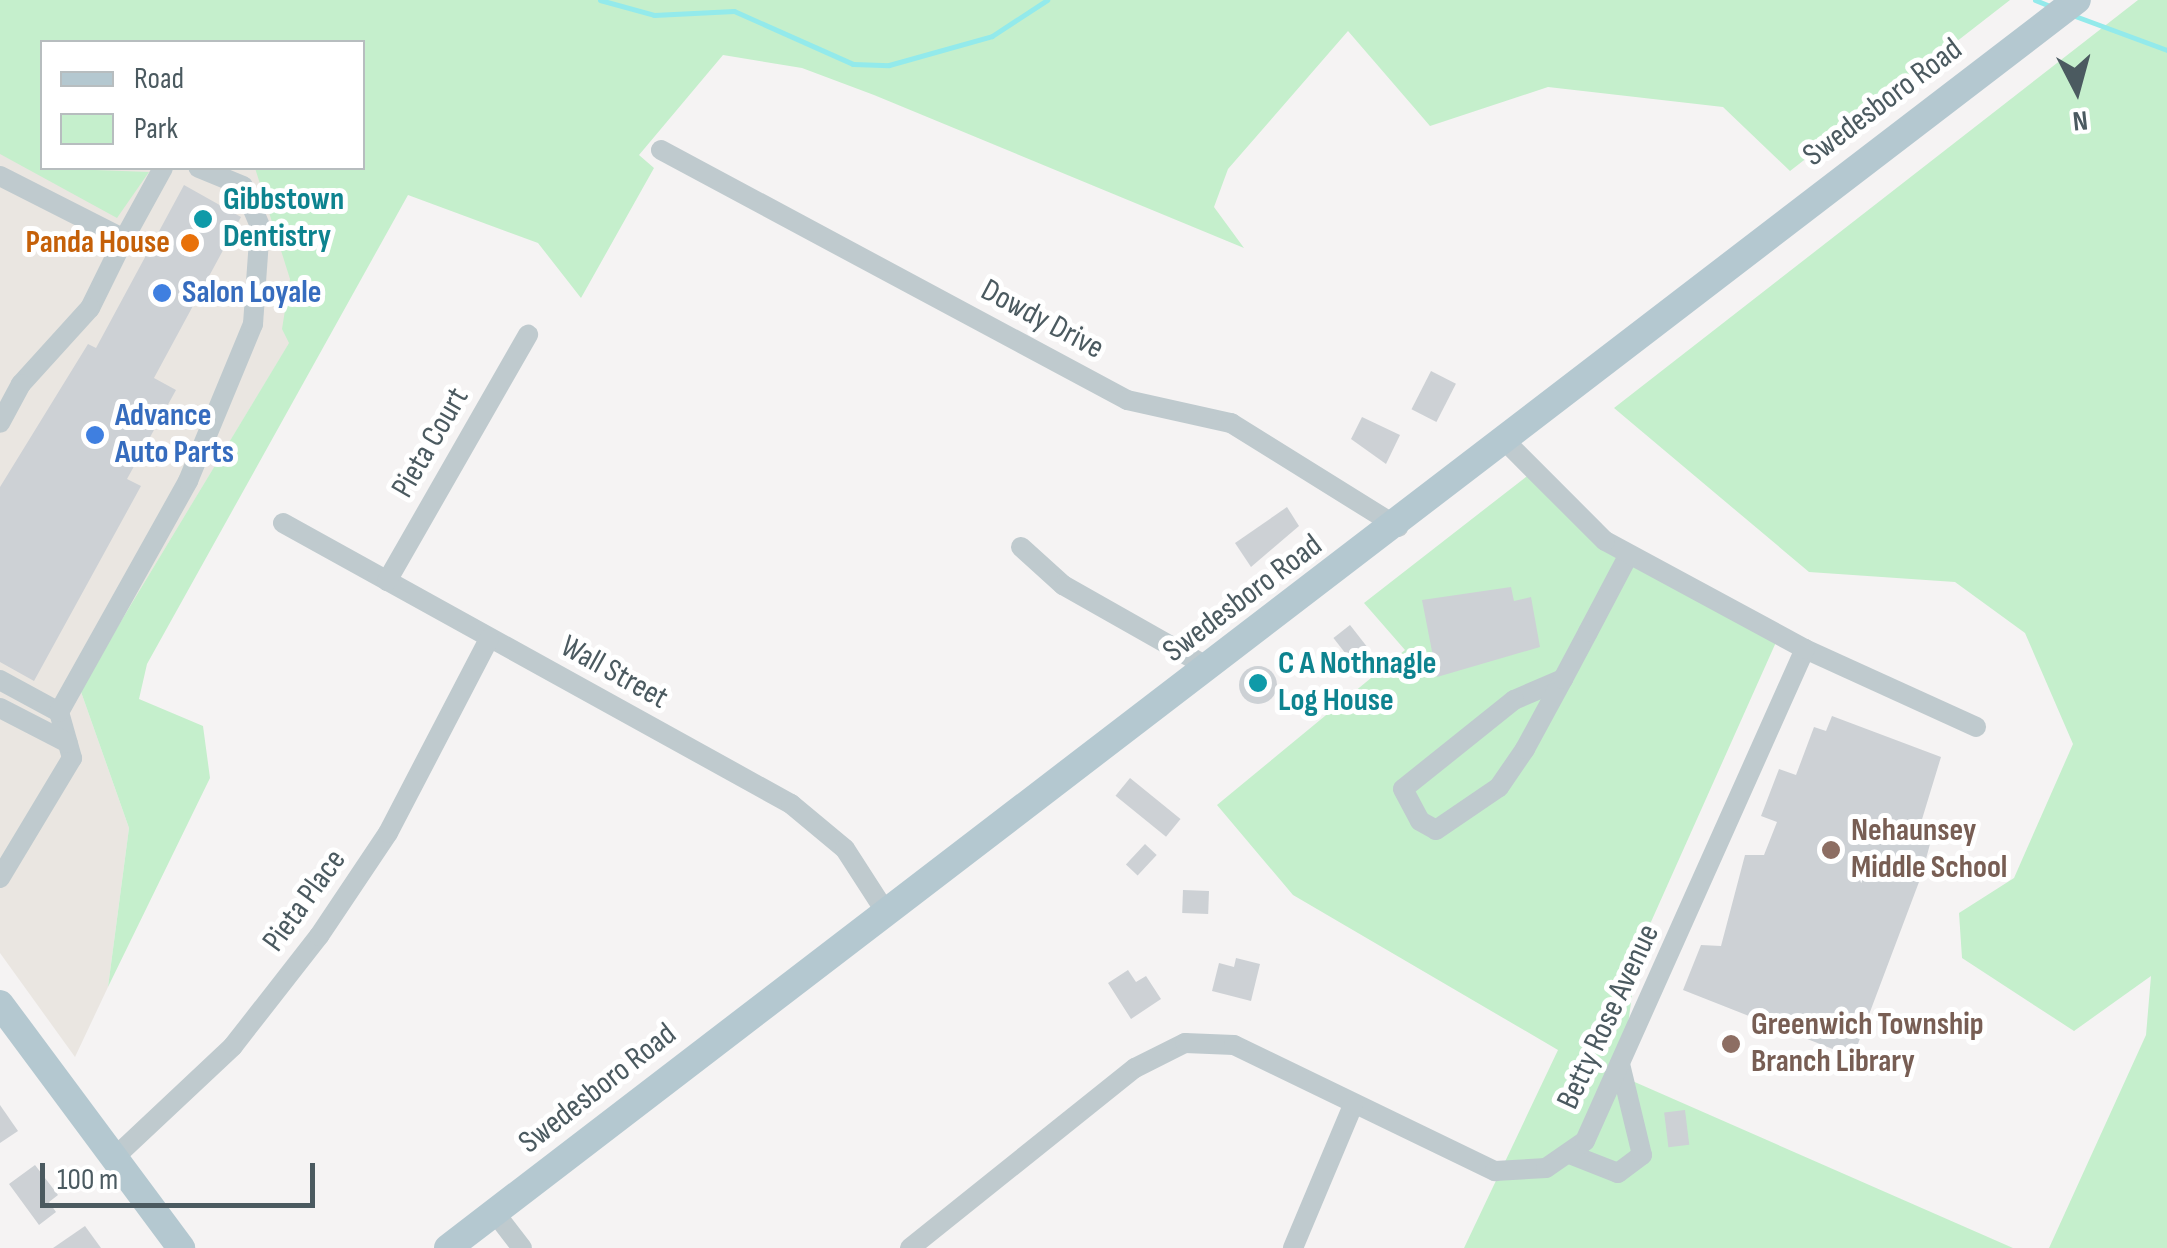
<!DOCTYPE html>
<style>
body{margin:0}
#map{position:relative;width:2167px;height:1248px;overflow:hidden;background:#f5f3f3;font-family:"Sofia Sans Condensed",sans-serif}
div>[style]{position:absolute}
[style*='--x']{left:calc(var(--x)*1px);top:calc(var(--y)*1px);width:calc(var(--w)*1px);rotate:calc(var(--a)*1deg)}
.commercial>*{inset:0;background:#eae6e1}
.green>*{inset:0;background:#c5efcc}
.stream>*{height:5px;margin:-2.5px;padding:0 2.5px;transform-origin:2.5px;border-radius:2.5px;background:#93eaeb}
.building>*{inset:0;background:#cdd1d5;transform-origin:0 0}
.round{border-radius:50%}
.minor>*{height:20px;margin:-10px;padding:0 10px;transform-origin:10px;border-radius:10px;background:#bfcace}
.major>*{height:28px;margin:-14px;padding:0 14px;transform-origin:14px;border-radius:14px;background:#b4c8d0}
.dots>*{width:28px;height:28px;translate:-50% -50%;box-sizing:border-box;border:5px solid #fff;border-radius:50%}
span{translate:-50% -50%;white-space:nowrap;text-align:center;line-height:1.15;-webkit-text-stroke:10px #fff;paint-order:stroke}
.street-label{font-size:32px;color:#4b5a60}
.culture-label{font-size:32px;color:#0d838f;font-weight:700}
.left{translate:0 -50%;text-align:left}
.food-label{font-size:32px;color:#c56008;font-weight:700}
.right{translate:-100% -50%;text-align:right}
.shop-label{font-size:32px;color:#366cbe;font-weight:700}
.education-label{font-size:32px;color:#785e54;font-weight:700}
.legend{position:absolute;left:40px;top:40px;width:325px;height:130px;box-sizing:border-box;background:#fff;border:2px solid #b7bdbf;margin:0;padding:12px 18px;list-style:none;font-size:30px;color:#4b5a60}
.legend li{display:flex;align-items:center;gap:20px;height:50px}
.legend b{width:50px;border:2px solid #b7bdbf}
.north{position:absolute;left:2027px;top:40px;width:100px;height:100px;-webkit-text-stroke:8px #fff;paint-order:stroke;rotate:174deg;font-size:28px;font-weight:700;line-height:40px;text-align:center;color:#4b5a60}
.north::after{content:'';display:block;margin:auto;width:35px;height:45px;background:#4b5a60;clip-path:polygon(50% 0,100% 100%,50% 72%,0 100%)}
.scale{position:absolute;left:40px;top:1163px;width:275px;height:45px;box-sizing:border-box;border:5px solid #4b5a60;border-top:0;padding-left:12px;font-size:30px;line-height:35px;white-space:nowrap;color:#4b5a60;-webkit-text-stroke:8px #fff;paint-order:stroke}
</style>
<div id="map">
<div class="commercial">
<div style="clip-path:polygon(0 0,42px 42px,42px 168px,300px 168px,313px 304px,80px 689px,129px 828px,108px 987px,75px 1057px,0 953px)"></div>
</div>
<div class="green">
<div style="clip-path:polygon(0 0,2010px 0,1790px 171px,1723px 107px,1548px 87px,1430px 126px,1348px 31px,1228px 169px,1214px 207px,1244px 248px,874px 95px,802px 68px,723px 55px,639px 155px,654px 168px,581px 298px,538px 243px,408px 195px,147px 664px,139px 699px,203px 726px,210px 778px,108px 987px,129px 828px,80px 689px,289px 343px,282px 329px,290px 279px,255px 168px,362px 168px,362px 42px,42px 42px,42px 168px,149px 172px,117px 218px,0 154px)"></div>
<div style="clip-path:polygon(2138px 0,2167px 0,2167px 1248px,2049px 1248px,2146px 1035px,2151px 976px,2074px 1031px,1962px 958px,1959px 913px,2014px 878px,2073px 744px,2025px 633px,1955px 582px,1809px 572px,1614px 408px)"></div>
<div style="clip-path:polygon(1531px 473px,1622px 559px,1777px 640px,1638px 951px,1621px 1076px,2013px 1248px,1464px 1248px,1558px 1050px,1293px 895px,1217px 805px,1405px 650px,1364px 603px)"></div>
</div>
<div class="stream">
<div style="--x:600;--y:0;--w:56;--a:15.5"></div>
<div style="--x:654;--y:15;--w:80;--a:-2.9"></div>
<div style="--x:734;--y:11;--w:130;--a:24"></div>
<div style="--x:853;--y:64;--w:36;--a:2"></div>
<div style="--x:889;--y:65;--w:107;--a:-15.7"></div>
<div style="--x:992;--y:36;--w:66;--a:-33.2"></div>
<div style="--x:2035;--y:0;--w:16;--a:22"></div>
<div style="--x:2075;--y:16;--w:98;--a:20.3"></div>
</div>
<div class="building">
<div style="clip-path:polygon(184px 185px,241px 217px,154px 378px,176px 390px,127px 479px,141px 486px,34px 681px,0 662px,0 487px,88px 344px,96px 348px)"></div>
<div style="left:1431px;top:371px;width:28px;height:43px;rotate:27deg"></div>
<div style="clip-path:polygon(1362px 417px,1400px 435px,1386px 464px,1351px 439px)"></div>
<div style="clip-path:polygon(1287px 507px,1299px 526px,1251px 567px,1235px 543px)"></div>
<div style="clip-path:polygon(1511px 587px,1514px 601px,1531px 597px,1540px 647px,1437px 677px,1422px 600px)"></div>
<div style="left:1350px;top:625px;width:34px;height:21px;rotate:52deg"></div>
<div class="round" style="left:1239px;top:666px;width:38px;height:38px"></div>
<div style="clip-path:polygon(1832px 716px,1941px 757px,1916px 839px,1930px 844px,1922px 874px,1853px 1057px,1683px 990px,1701px 945px,1721px 946px,1745px 855px,1764px 855px,1777px 822px,1761px 816px,1779px 769px,1796px 775px,1814px 727px,1826px 731px)"></div>
<div style="left:1130px;top:778px;width:65px;height:23px;rotate:39deg"></div>
<div style="left:1145px;top:844px;width:16px;height:28px;rotate:43deg"></div>
<div style="left:1183px;top:890px;width:26px;height:23px;rotate:2deg"></div>
<div style="clip-path:polygon(1236px 958px,1260px 964px,1251px 1001px,1212px 991px,1219px 963px,1234px 967px)"></div>
<div style="clip-path:polygon(1128px 970px,1136px 982px,1146px 976px,1161px 999px,1131px 1019px,1108px 983px)"></div>
<div style="clip-path:polygon(0 1105px,18px 1131px,0 1143px)"></div>
<div style="left:1685px;top:1110px;width:35px;height:21px;rotate:83deg"></div>
<div style="clip-path:polygon(35px 1165px,58px 1195px,49px 1202px,56px 1212px,39px 1225px,9px 1184px)"></div>
<div style="clip-path:polygon(85px 1226px,101px 1248px,53px 1248px)"></div>
</div>
<div class="minor">
<div style="--x:661;--y:150;--w:529;--a:28.21"></div>
<div style="--x:1127;--y:400;--w:107;--a:12.5"></div>
<div style="--x:1231;--y:423;--w:197;--a:31.9"></div>
<div style="--x:0;--y:176;--w:139;--a:26.9"></div>
<div style="--x:124;--y:239;--w:77;--a:116.2"></div>
<div style="--x:90;--y:308;--w:103;--a:132.2"></div>
<div style="--x:21;--y:384;--w:44;--a:118.3"></div>
<div style="--x:124;--y:239;--w:81;--a:-61.2"></div>
<div style="--x:283;--y:523;--w:581;--a:28.95"></div>
<div style="--x:791;--y:804;--w:70;--a:39.8"></div>
<div style="--x:845;--y:849;--w:74;--a:57.2"></div>
<div style="--x:1021;--y:547;--w:57;--a:42.1"></div>
<div style="--x:1063;--y:585;--w:169;--a:29.5"></div>
<div style="--x:387;--y:581;--w:284;--a:-60.2"></div>
<div style="--x:1805;--y:649;--w:188;--a:24.5"></div>
<div style="--x:1563;--y:679;--w:53;--a:156.8"></div>
<div style="--x:1514;--y:700;--w:142;--a:141.3"></div>
<div style="--x:1403;--y:789;--w:36;--a:62"></div>
<div style="--x:1420;--y:821;--w:18;--a:29"></div>
<div style="--x:1436;--y:830;--w:76;--a:-34.3"></div>
<div style="--x:1499;--y:787;--w:46;--a:-55.6"></div>
<div style="--x:1525;--y:749;--w:80;--a:-61.5"></div>
<div style="--x:1563;--y:679;--w:53;--a:-62"></div>
<div style="--x:1588;--y:632;--w:86;--a:-62.2"></div>
<div style="--x:0;--y:680;--w:67;--a:28.5"></div>
<div style="--x:59;--y:712;--w:48;--a:74.2"></div>
<div style="--x:72;--y:758;--w:140;--a:121"></div>
<div style="--x:0;--y:708;--w:76;--a:27.2"></div>
<div style="--x:59;--y:712;--w:265;--a:-60.8"></div>
<div style="--x:188;--y:481;--w:170;--a:-67.5"></div>
<div style="--x:253;--y:324;--w:98;--a:-85.9"></div>
<div style="--x:260;--y:226;--w:43;--a:-113"></div>
<div style="--x:243;--y:186;--w:48;--a:-157.8"></div>
<div style="--x:1572;--y:1155;--w:49;--a:21.4"></div>
<div style="--x:1618;--y:1173;--w:30;--a:-37"></div>
<div style="--x:1642;--y:1155;--w:94;--a:-103.6"></div>
<div style="--x:115;--y:1157;--w:162;--a:-43.2"></div>
<div style="--x:233;--y:1046;--w:140;--a:-52"></div>
<div style="--x:319;--y:936;--w:124;--a:-56.2"></div>
<div style="--x:388;--y:833;--w:219;--a:-62.5"></div>
<div style="--x:495;--y:1213;--w:44;--a:52.4"></div>
<div style="--x:910;--y:1248;--w:288;--a:-38.7"></div>
<div style="--x:1135;--y:1068;--w:56;--a:-26.6"></div>
<div style="--x:1185;--y:1043;--w:49;--a:2.3"></div>
<div style="--x:1234;--y:1045;--w:290;--a:25.8"></div>
<div style="--x:1495;--y:1171;--w:51;--a:-3.4"></div>
<div style="--x:1546;--y:1168;--w:47;--a:-34.7"></div>
<div style="--x:1585;--y:1141;--w:539;--a:-65.91"></div>
<div style="--x:1805;--y:649;--w:227;--a:-151.6"></div>
<div style="--x:1605;--y:541;--w:141;--a:-135"></div>
<div style="--x:1293;--y:1248;--w:155;--a:-67.2"></div>
</div>
<div class="major">
<div style="--x:0;--y:1004;--w:304;--a:53.4"></div>
<div style="--x:448;--y:1248;--w:2052;--a:-37.46"></div>
</div>
<div class="dots">
<div style="left:203px;top:219px;background:#0f9aa8"></div>
<div style="left:190px;top:243px;background:#e8710a"></div>
<div style="left:162px;top:293px;background:#3f7fe0"></div>
<div style="left:95px;top:435px;background:#3f7fe0"></div>
<div style="left:1258px;top:683px;background:#0f9aa8"></div>
<div style="left:1831px;top:850px;background:#8d6e63"></div>
<div style="left:1731px;top:1044px;background:#8d6e63"></div>
</div>
<div class="street-label">
<span style="left:1883px;top:103px;rotate:-37deg">Swedesboro Road</span>
<span style="left:1042px;top:320px;rotate:28deg">Dowdy Drive</span>
<span style="left:431px;top:443px;rotate:-60deg">Pieta Court</span>
<span style="left:1243px;top:599px;rotate:-37deg">Swedesboro Road</span>
<span style="left:614px;top:673px;rotate:29deg">Wall Street</span>
<span style="left:305px;top:901px;rotate:-54deg">Pieta Place</span>
<span style="left:1609px;top:1017px;rotate:-65deg">Betty Rose Avenue</span>
<span style="left:598px;top:1089px;rotate:-38deg">Swedesboro Road</span>
</div>
<div class="culture-label">
<span class="left" style="left:223px;top:219px">Gibbstown<br>Dentistry</span>
<span class="left" style="left:1278px;top:683px">C A Nothnagle<br>Log House</span>
</div>
<div class="food-label">
<span class="right" style="left:170px;top:243px">Panda House</span>
</div>
<div class="shop-label">
<span class="left" style="left:182px;top:293px">Salon Loyale</span>
<span class="left" style="left:115px;top:435px">Advance<br>Auto Parts</span>
</div>
<div class="education-label">
<span class="left" style="left:1851px;top:850px">Nehaunsey<br>Middle School</span>
<span class="left" style="left:1751px;top:1044px">Greenwich Township<br>Branch Library</span>
</div>
<ul class="legend">
<li><b style="height:12px;background:#b4c8d0"></b>Road</li>
<li><b style="height:28px;background:#c5efcc"></b>Park</li>
</ul>
<div class="north">N</div>
<div class="scale">100 m</div>
</div>
